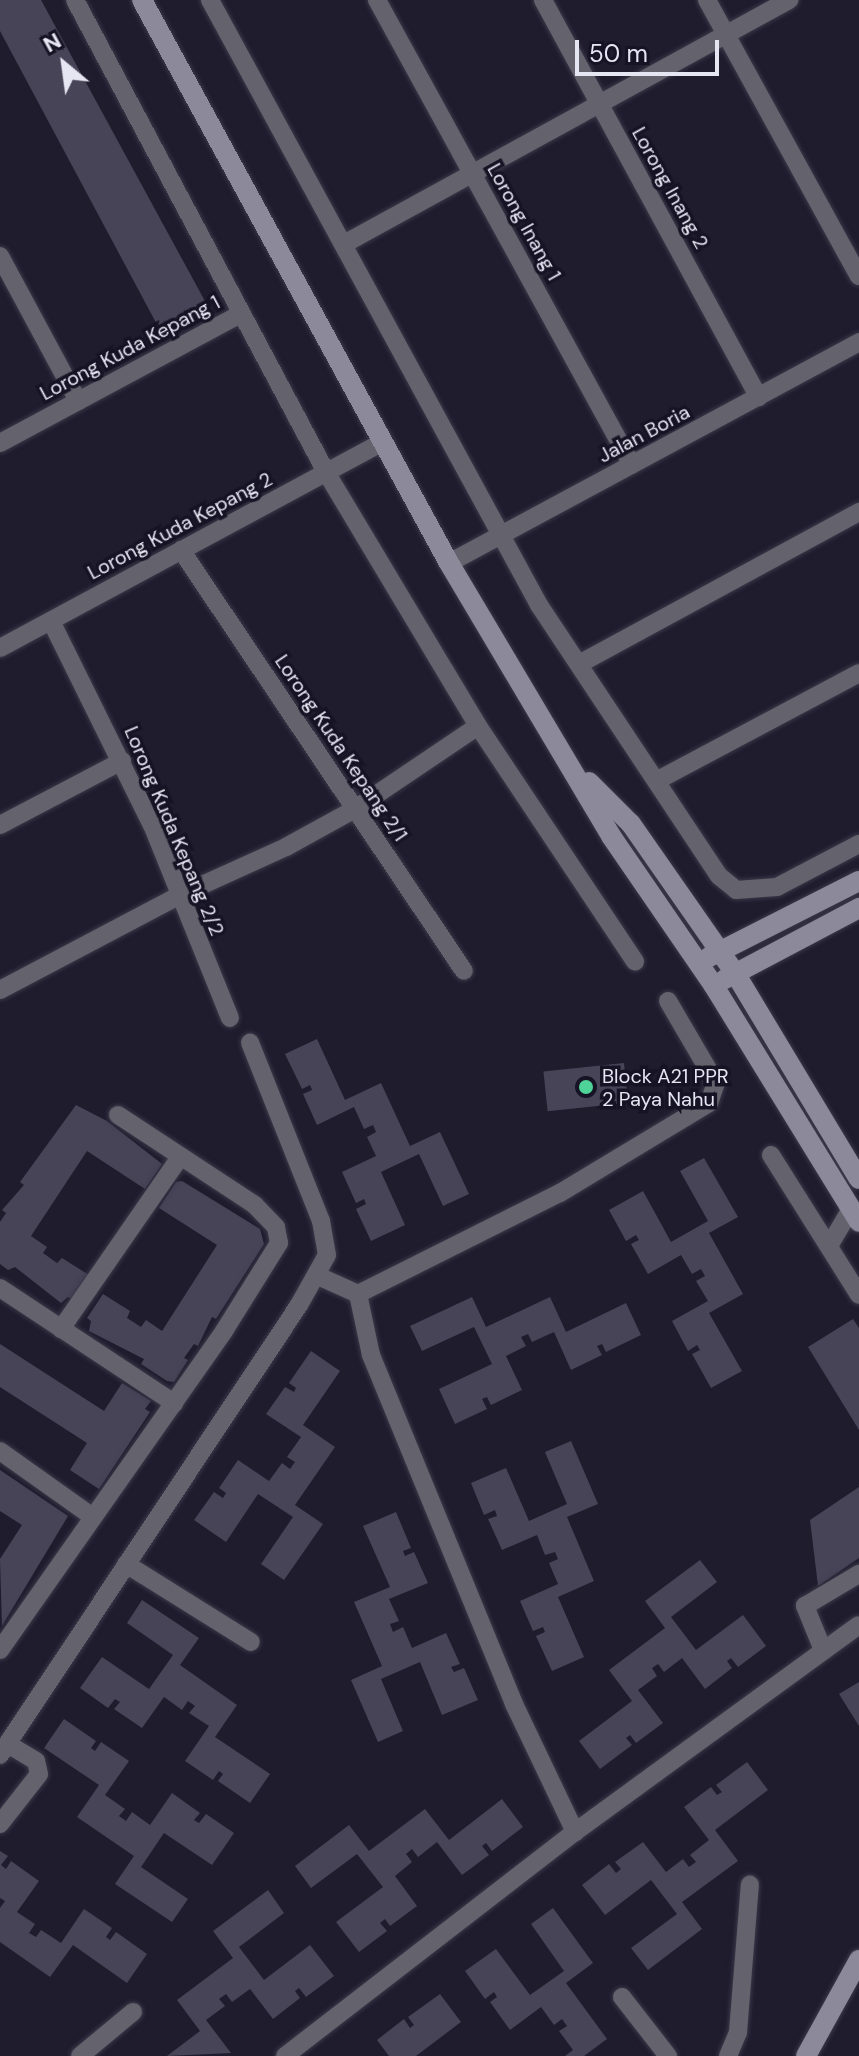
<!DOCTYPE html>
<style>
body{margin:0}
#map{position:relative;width:859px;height:2056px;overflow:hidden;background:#1f1c2e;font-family:"DM Sans",sans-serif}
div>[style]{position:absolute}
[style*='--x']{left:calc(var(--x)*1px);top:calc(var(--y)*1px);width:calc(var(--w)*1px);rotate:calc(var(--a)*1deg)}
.building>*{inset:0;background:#474458;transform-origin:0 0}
.roads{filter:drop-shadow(0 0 2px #3b3849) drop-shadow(0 0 2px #3b3849)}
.street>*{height:18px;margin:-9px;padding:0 9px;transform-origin:9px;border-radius:9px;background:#64636d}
.secondary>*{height:20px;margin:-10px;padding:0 10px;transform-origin:10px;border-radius:10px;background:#8c8a9a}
.dots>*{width:22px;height:22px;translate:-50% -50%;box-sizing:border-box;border:4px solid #161324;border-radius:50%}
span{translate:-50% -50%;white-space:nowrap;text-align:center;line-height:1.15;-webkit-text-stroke:7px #161324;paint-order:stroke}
.street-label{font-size:20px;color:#e6e5f2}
.poi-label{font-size:20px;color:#e6e5f2}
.left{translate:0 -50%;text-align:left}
.north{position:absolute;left:24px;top:24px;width:80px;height:80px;-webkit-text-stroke:6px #161324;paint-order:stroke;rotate:331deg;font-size:22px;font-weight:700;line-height:32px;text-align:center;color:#e6e5f2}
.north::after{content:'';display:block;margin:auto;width:28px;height:36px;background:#e6e5f2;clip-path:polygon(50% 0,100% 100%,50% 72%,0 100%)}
.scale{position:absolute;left:575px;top:40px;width:144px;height:36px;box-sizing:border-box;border:4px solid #e6e5f2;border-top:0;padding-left:10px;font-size:24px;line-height:28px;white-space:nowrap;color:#e6e5f2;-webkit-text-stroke:6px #161324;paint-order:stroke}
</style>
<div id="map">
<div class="building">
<div style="clip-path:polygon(0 0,41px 0,206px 303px,161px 332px,0 31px)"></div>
<div style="clip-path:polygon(317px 1039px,345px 1100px,381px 1083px,410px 1146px,440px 1132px,469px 1194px,443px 1206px,419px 1154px,381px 1172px,405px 1225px,371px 1241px,356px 1209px,366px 1204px,364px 1199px,356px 1203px,342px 1172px,376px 1156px,367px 1137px,376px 1132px,373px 1125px,364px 1129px,354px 1107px,317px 1125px,303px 1094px,312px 1090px,310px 1085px,302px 1089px,285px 1054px)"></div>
<div style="left:624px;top:1063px;width:40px;height:81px;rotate:84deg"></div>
<div style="clip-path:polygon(76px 1105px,107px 1121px,162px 1164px,145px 1189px,87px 1151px,31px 1236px,47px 1247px,43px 1253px,57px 1263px,62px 1258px,89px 1275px,73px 1300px,68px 1297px,61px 1303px,15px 1267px,8px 1270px,0 1264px,0 1222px,6px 1213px,2px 1210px,24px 1185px,20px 1182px)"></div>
<div style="clip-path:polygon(704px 1158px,738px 1217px,709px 1233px,743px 1294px,709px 1313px,742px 1371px,711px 1388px,692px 1354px,700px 1350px,697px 1345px,688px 1351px,672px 1321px,708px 1301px,696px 1281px,705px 1276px,701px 1269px,692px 1274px,681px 1255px,648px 1274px,631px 1244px,639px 1240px,636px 1235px,626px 1241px,609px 1210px,643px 1191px,671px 1242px,708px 1221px,680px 1171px)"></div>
<div style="clip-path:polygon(182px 1181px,260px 1229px,264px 1244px,216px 1319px,212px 1317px,198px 1346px,194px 1344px,184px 1358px,188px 1360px,174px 1382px,167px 1381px,141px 1364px,144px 1359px,89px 1331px,91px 1321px,87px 1318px,103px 1294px,130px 1311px,127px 1318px,141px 1327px,146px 1320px,162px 1331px,217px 1245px,159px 1208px,176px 1182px)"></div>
<div style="clip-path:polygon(472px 1297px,486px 1327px,550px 1297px,566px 1332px,626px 1303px,641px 1335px,606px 1352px,602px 1344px,597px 1346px,602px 1355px,571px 1370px,554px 1332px,532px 1342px,528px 1334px,521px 1337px,526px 1346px,506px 1356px,522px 1390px,491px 1405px,487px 1397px,482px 1399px,487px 1409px,455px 1424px,439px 1389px,492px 1364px,474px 1327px,422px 1351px,410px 1326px)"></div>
<div style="clip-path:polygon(853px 1319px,859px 1328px,859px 1430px,808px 1347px)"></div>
<div style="clip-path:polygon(0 1344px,104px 1411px,122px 1383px,151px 1401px,145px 1409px,150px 1412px,99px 1489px,70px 1470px,87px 1443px,0 1387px)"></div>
<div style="clip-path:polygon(311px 1351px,340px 1371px,303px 1425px,335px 1447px,295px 1505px,323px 1524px,284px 1580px,261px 1564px,293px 1517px,258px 1494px,226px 1542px,194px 1520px,214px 1492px,223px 1498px,226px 1493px,219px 1488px,238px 1460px,269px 1481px,282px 1463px,290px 1469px,295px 1462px,287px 1457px,301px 1437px,266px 1414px,285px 1387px,294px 1392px,296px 1388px,289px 1383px)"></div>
<div style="clip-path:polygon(571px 1441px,598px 1504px,567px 1517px,594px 1581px,558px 1597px,584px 1657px,552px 1671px,536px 1636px,545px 1632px,543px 1627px,533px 1631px,520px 1601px,558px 1584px,549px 1563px,558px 1559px,555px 1552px,545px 1555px,537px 1535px,502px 1550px,488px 1519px,497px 1516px,495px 1510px,484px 1515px,471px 1483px,506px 1468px,529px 1521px,567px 1504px,545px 1452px)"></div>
<div style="clip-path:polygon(0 1470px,68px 1516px,2px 1626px,0 1559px,22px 1525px,0 1511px)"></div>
<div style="clip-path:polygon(859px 1487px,859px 1558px,818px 1586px,810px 1520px)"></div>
<div style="clip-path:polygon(396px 1512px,411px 1548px,403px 1551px,405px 1556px,414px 1552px,428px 1583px,389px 1599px,399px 1621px,390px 1624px,393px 1632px,403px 1627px,412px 1648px,446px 1633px,460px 1664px,451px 1667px,454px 1672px,464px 1668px,478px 1700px,442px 1715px,420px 1662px,381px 1679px,403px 1731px,378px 1742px,351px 1680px,382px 1666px,354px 1602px,390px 1587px,363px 1526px)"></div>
<div style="clip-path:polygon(700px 1560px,717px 1582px,671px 1617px,696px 1650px,743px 1615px,766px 1646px,738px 1667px,731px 1658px,727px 1661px,732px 1668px,705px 1689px,682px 1658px,664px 1672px,658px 1664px,652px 1668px,657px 1676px,638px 1690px,663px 1723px,636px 1743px,630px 1735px,626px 1738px,632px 1745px,600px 1769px,579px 1741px,632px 1701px,609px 1670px,665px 1628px,645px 1601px)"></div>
<div style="clip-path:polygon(142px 1600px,199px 1638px,180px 1665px,237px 1705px,215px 1737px,270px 1774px,250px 1803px,218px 1781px,223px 1774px,219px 1771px,213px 1780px,185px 1761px,209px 1726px,189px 1713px,195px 1706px,188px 1701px,182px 1710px,164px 1697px,142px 1728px,114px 1709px,120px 1702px,115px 1699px,108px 1708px,80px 1688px,102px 1657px,149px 1689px,173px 1655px,127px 1623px)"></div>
<div style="clip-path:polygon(859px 1682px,859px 1726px,839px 1694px)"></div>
<div style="clip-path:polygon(64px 1719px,96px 1741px,91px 1748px,95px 1751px,101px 1742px,129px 1761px,105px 1795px,125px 1809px,119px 1816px,126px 1821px,132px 1812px,150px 1825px,172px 1793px,200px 1813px,194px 1820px,199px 1823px,206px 1814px,234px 1833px,212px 1865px,164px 1833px,141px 1867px,188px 1899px,172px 1922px,115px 1884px,134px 1856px,77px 1817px,99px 1785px,44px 1748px)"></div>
<div style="clip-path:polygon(747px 1762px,768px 1790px,715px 1830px,738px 1861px,682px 1902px,702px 1929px,648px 1970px,631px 1948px,677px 1914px,651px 1880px,605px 1915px,582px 1885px,609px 1864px,616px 1873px,621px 1869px,615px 1862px,643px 1842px,666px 1872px,683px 1859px,689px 1867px,696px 1862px,690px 1855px,709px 1840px,684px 1807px,711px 1787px,717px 1795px,722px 1792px,716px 1785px)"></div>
<div style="clip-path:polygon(502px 1799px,523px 1827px,492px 1851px,486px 1843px,482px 1846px,489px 1855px,462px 1875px,437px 1842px,418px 1857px,412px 1849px,406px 1854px,412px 1862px,395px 1876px,417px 1906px,390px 1926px,385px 1919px,380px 1923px,387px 1931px,359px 1952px,336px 1922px,383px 1887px,357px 1854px,311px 1888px,295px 1866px,349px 1825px,369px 1851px,425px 1809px,449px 1840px)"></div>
<div style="clip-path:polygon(0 1851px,8px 1856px,1px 1865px,6px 1869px,11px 1861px,39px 1881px,17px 1912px,35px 1924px,29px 1933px,36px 1937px,41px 1930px,61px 1943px,84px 1909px,112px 1928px,106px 1937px,110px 1940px,116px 1932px,147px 1954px,127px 1983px,73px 1945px,50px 1977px,0 1942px,0 1908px,5px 1901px,0 1898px)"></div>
<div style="clip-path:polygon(268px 1890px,284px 1913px,239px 1947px,264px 1980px,310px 1945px,334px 1976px,306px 1997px,299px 1988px,295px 1991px,300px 1998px,273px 2019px,250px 1989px,232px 2002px,226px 1994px,219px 1999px,225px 2006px,206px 2020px,231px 2053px,167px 2056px,200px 2031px,177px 2000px,233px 1958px,213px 1931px)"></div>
<div style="clip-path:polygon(553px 1908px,593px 1963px,566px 1983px,607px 2039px,584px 2056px,565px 2056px,573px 2050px,559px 2031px,567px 2026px,562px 2019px,554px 2025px,541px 2007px,510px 2030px,490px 2002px,497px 1997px,494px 1992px,485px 1999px,465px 1971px,496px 1949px,530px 1995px,564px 1971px,531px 1924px)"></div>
<div style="clip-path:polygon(440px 1994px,461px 2022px,416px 2056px,389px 2056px,377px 2040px,404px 2019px,410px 2028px,414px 2025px,408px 2017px)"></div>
</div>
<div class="roads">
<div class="street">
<div style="--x:75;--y:0;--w:535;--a:62"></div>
<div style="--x:326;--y:472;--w:296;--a:59.1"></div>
<div style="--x:478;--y:726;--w:283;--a:56.3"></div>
<div style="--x:210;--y:0;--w:689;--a:61.46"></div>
<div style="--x:539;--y:605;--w:325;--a:56.4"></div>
<div style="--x:719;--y:876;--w:22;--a:39"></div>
<div style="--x:736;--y:890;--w:41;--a:-4.2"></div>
<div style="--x:777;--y:887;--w:93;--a:-27.7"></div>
<div style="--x:377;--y:0;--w:530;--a:61.26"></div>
<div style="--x:543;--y:0;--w:452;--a:61.5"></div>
<div style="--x:707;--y:0;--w:315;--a:61.2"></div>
<div style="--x:344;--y:244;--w:508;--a:-28.74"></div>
<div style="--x:0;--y:256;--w:165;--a:61.7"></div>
<div style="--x:0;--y:443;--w:271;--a:-28.2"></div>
<div style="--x:181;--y:550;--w:507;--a:56.09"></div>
<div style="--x:449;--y:563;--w:466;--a:-28.3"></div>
<div style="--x:51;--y:621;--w:228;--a:63.7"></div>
<div style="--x:152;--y:825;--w:208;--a:68"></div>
<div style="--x:0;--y:648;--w:434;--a:-28.3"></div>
<div style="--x:579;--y:664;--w:319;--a:-28.5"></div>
<div style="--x:658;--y:780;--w:228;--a:-28"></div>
<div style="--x:0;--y:825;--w:138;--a:-27.7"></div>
<div style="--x:0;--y:990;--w:201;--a:-27.8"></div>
<div style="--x:178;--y:896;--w:119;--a:-24.4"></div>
<div style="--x:286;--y:847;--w:79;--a:-28.8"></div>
<div style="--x:355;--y:809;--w:148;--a:-34"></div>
<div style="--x:771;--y:1155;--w:165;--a:57.8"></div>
<div style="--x:829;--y:1246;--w:43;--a:-59.3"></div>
<div style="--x:318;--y:1276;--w:44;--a:24.2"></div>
<div style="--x:358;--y:1294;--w:226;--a:-26.6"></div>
<div style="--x:560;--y:1193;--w:174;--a:-31.1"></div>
<div style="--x:709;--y:1103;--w:21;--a:-71"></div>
<div style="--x:716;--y:1083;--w:95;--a:-120.3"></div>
<div style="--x:0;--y:1288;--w:209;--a:33.5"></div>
<div style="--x:358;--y:1294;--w:62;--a:78"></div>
<div style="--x:371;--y:1355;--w:377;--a:67.7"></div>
<div style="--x:514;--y:1704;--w:142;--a:64.5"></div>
<div style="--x:61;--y:1329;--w:209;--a:-55.3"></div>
<div style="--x:0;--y:1451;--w:114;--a:35.4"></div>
<div style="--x:126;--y:1564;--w:147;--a:32"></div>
<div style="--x:0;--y:1650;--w:390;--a:-54.9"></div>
<div style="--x:224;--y:1331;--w:104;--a:-58"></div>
<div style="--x:279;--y:1243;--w:16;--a:-101"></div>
<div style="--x:276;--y:1227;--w:30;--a:-134"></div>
<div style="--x:255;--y:1205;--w:164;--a:-146.7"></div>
<div style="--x:823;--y:1650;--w:48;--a:-112.2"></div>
<div style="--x:805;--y:1606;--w:63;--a:-30.7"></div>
<div style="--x:0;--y:1755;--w:540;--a:-56.4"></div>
<div style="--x:299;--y:1305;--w:57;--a:-60.8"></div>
<div style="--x:327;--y:1255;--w:35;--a:-100"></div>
<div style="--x:321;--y:1221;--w:192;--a:-111.7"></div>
<div style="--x:0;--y:1824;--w:63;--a:-52"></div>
<div style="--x:39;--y:1774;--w:13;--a:-103"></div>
<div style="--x:36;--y:1761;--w:33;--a:-149"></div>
<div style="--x:622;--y:1997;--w:75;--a:52.1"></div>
<div style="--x:80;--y:2056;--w:69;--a:-39.7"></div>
<div style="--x:285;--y:2056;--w:366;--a:-37.7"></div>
<div style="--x:575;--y:1832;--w:351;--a:-36.1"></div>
<div style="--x:728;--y:2056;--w:26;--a:-67"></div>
<div style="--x:738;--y:2032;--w:148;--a:-85.4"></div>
</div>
<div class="secondary">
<div style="--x:142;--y:0;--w:641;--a:61.4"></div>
<div style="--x:449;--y:563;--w:317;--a:59.3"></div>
<div style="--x:611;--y:836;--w:182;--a:55.5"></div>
<div style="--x:714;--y:986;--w:277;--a:58.4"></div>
<div style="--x:589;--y:782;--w:59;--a:45"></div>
<div style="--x:631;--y:824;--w:182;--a:55.1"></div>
<div style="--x:735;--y:973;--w:240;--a:59"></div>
<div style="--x:709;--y:957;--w:168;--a:-26.9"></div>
<div style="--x:725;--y:979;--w:152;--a:-27.9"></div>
<div style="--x:806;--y:2056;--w:110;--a:-61.1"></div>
</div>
</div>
<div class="dots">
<div style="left:586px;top:1087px;background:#4fd399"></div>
</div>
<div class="street-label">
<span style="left:670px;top:188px;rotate:61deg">Lorong Inang 2</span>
<span style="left:524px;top:222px;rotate:61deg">Lorong Inang 1</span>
<span style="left:130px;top:348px;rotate:-28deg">Lorong Kuda Kepang 1</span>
<span style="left:644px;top:434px;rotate:-28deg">Jalan Boria</span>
<span style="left:180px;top:526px;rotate:-28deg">Lorong Kuda Kepang 2</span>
<span style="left:341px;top:748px;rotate:56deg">Lorong Kuda Kepang 2/1</span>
<span style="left:174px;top:831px;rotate:67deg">Lorong Kuda Kepang 2/2</span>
</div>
<div class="poi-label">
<span class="left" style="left:602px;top:1088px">Block A21 PPR<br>2 Paya Nahu</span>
</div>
<div class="north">N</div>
<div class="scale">50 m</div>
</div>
